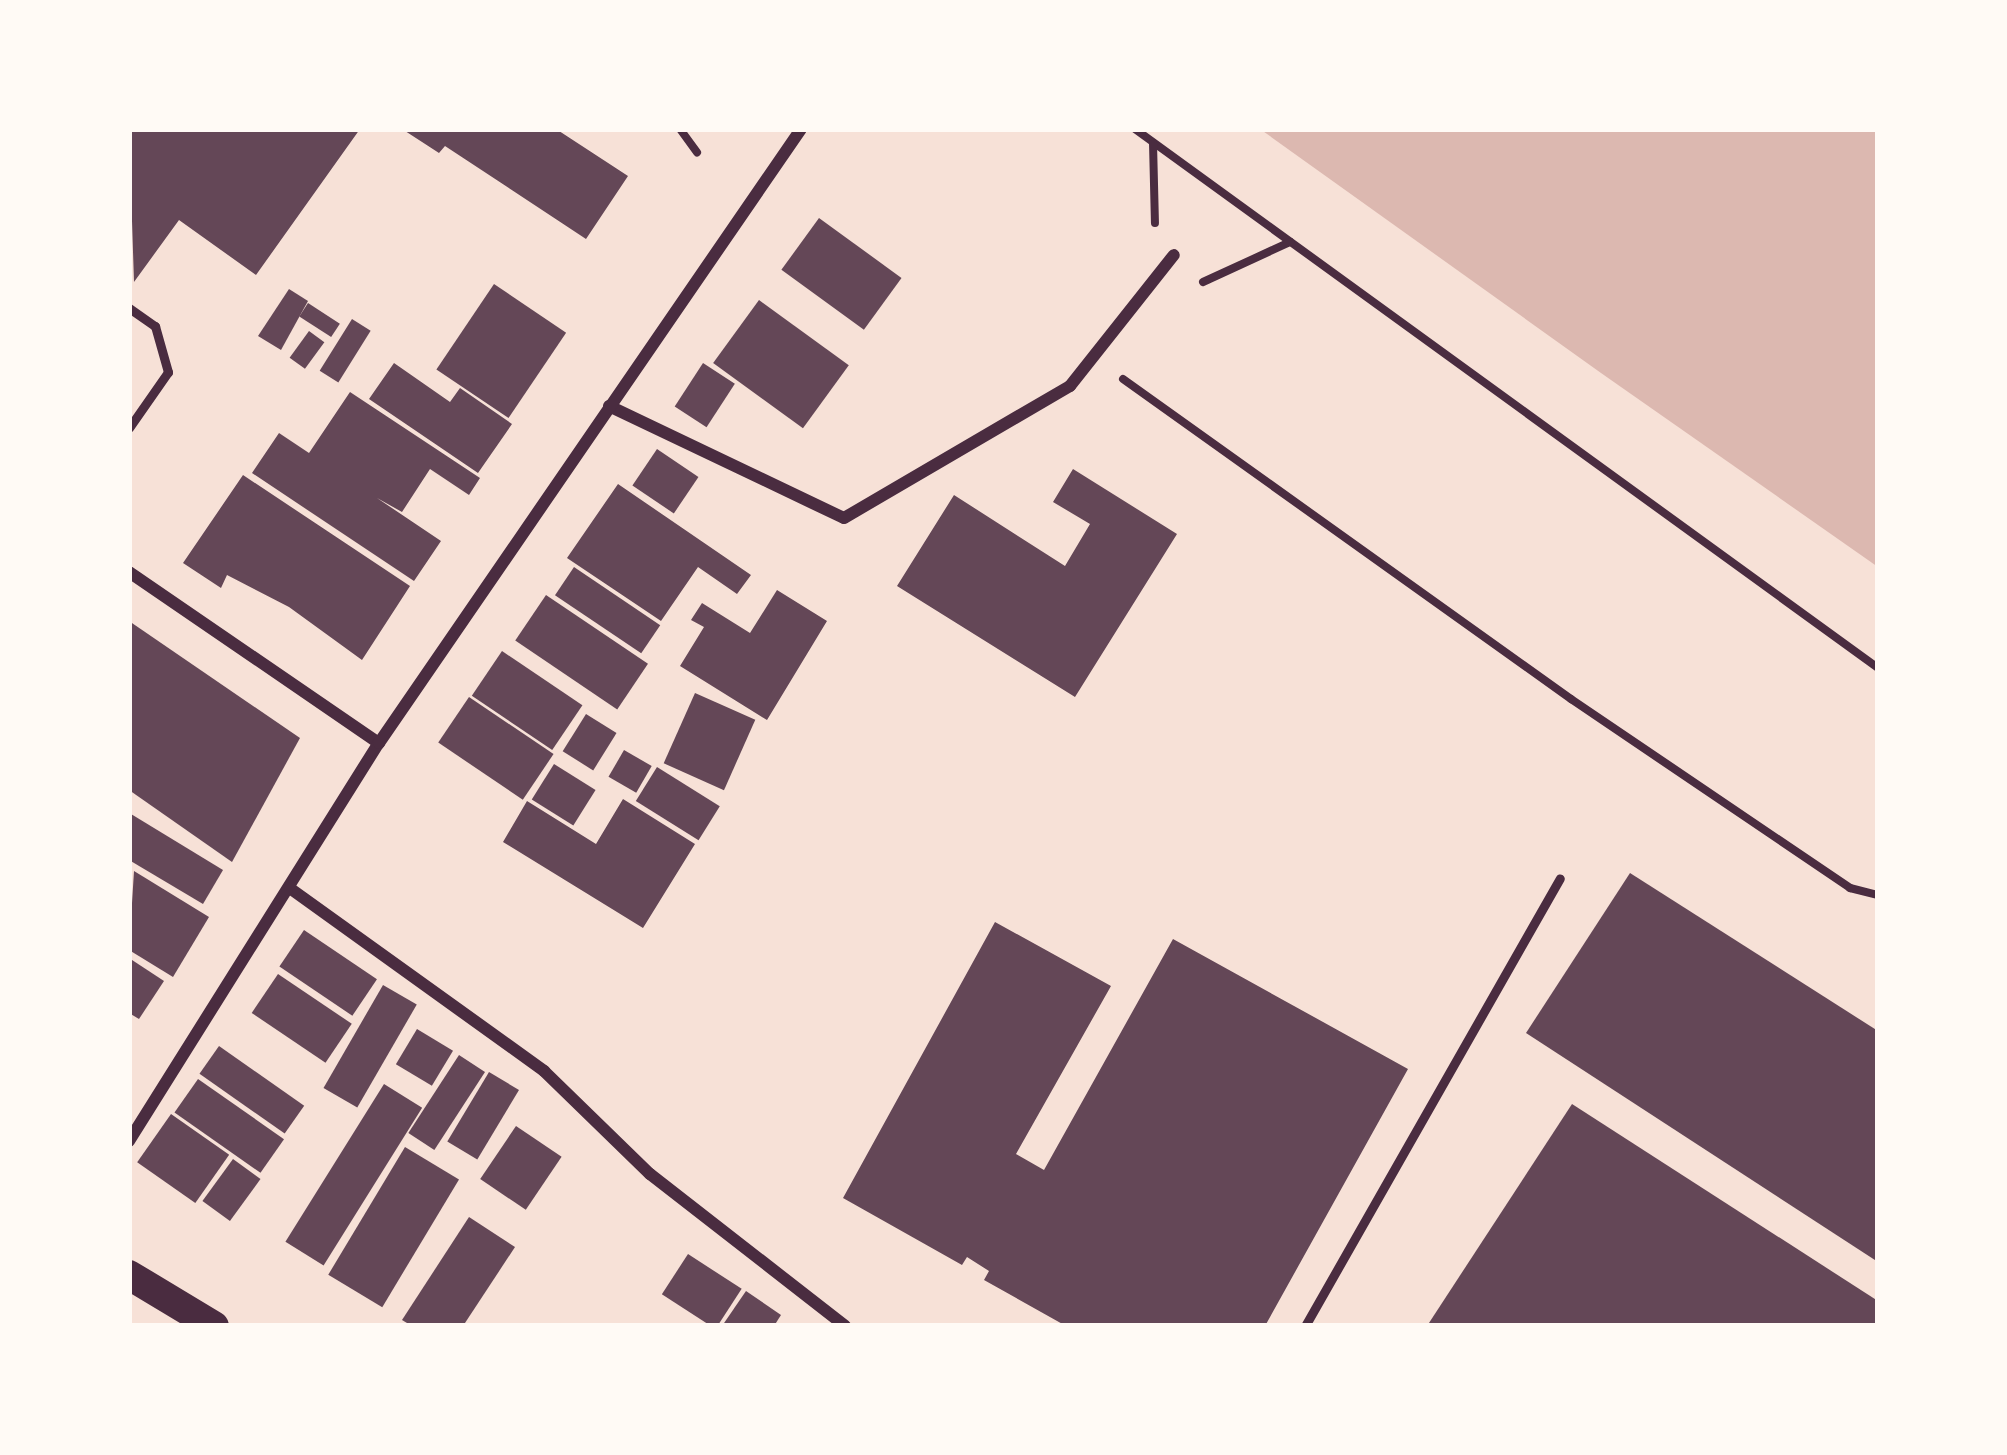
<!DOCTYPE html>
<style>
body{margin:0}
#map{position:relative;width:2007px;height:1455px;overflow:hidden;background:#f7e1d7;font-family:"Archivo Narrow",sans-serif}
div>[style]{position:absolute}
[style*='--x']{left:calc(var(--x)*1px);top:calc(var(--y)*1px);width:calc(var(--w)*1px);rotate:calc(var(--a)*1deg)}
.water>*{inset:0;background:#dcb8b0}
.building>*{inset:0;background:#644757;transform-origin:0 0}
.path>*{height:8px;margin:-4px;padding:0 4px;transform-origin:4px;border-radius:4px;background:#4a2c40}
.service>*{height:9px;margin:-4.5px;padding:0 4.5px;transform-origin:4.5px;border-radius:4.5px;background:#4a2c40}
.minor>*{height:12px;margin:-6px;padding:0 6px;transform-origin:6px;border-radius:6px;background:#4a2c40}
.primary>*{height:30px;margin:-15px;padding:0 15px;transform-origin:15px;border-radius:15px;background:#4a2c40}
span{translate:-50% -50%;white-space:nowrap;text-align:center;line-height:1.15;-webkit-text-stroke:12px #fffaf5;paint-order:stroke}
.frame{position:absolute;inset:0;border:132px solid #fffaf5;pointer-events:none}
</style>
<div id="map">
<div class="water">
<div style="clip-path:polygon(1260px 129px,1878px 129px,1878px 567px,1601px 373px)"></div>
</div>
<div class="building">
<div style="clip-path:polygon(129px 129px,360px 129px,256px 275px,179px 220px,134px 282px)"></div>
<div style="clip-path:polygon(402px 129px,556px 129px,628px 176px,586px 239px,445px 146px,439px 153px)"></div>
<div style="left:819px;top:218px;width:102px;height:64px;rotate:36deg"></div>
<div style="left:494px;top:284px;width:87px;height:103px;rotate:34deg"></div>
<div style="clip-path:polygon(289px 289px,308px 301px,281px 350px,258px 336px)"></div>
<div style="left:759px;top:300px;width:111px;height:78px;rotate:36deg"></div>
<div style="left:308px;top:303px;width:38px;height:16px;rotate:33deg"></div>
<div style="left:352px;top:319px;width:22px;height:61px;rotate:32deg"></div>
<div style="left:309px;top:331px;width:19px;height:33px;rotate:36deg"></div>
<div style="clip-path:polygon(394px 363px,450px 402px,460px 388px,512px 424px,478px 473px,369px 399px)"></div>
<div style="left:703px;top:363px;width:38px;height:52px;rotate:33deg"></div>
<div style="clip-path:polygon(350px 392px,480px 478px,469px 495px,430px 469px,402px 512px,377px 498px,441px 541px,414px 581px,252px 473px,279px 433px,309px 453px)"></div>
<div style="left:657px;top:449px;width:50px;height:44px;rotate:34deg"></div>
<div style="clip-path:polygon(1073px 469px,1177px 534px,1075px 697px,897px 586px,954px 495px,1065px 566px,1090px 524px,1053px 502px)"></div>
<div style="clip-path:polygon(243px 475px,410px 586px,362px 660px,289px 607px,227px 575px,221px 588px,183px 563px)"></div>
<div style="clip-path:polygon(618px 484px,751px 575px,737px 594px,698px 567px,661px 621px,567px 558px)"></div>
<div style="left:574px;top:567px;width:104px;height:34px;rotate:34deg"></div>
<div style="clip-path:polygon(777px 590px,827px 621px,767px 720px,680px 666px,704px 627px,691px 620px,702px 603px,750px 633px)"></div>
<div style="left:546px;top:595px;width:123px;height:55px;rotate:34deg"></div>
<div style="clip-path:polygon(129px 621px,300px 738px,232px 862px,129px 790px)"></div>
<div style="left:502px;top:651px;width:97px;height:54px;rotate:34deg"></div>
<div style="left:695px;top:693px;width:66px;height:77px;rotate:24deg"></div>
<div style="left:469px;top:697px;width:102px;height:55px;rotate:34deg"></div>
<div style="left:586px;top:714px;width:36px;height:44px;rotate:32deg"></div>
<div style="left:624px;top:750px;width:32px;height:31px;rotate:30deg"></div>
<div style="left:554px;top:764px;width:49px;height:42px;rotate:32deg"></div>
<div style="left:657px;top:767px;width:74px;height:40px;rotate:32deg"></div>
<div style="clip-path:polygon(623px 799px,695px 844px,643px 928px,503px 842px,527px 801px,596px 844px)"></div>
<div style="clip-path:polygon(131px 814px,223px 870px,203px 904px,129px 860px)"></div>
<div style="clip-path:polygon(134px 871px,209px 917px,173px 977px,129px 950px)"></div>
<div style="clip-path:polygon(1630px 873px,1878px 1031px,1878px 1262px,1526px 1033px)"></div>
<div style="clip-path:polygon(995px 922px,1111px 986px,1016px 1154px,1044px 1170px,1173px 939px,1408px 1069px,1265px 1326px,1066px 1326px,984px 1280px,989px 1271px,967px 1257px,962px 1265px,843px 1198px)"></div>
<div style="left:304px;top:930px;width:88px;height:44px;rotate:34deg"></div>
<div style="clip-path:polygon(129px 958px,164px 981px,139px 1019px,129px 1013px)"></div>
<div style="left:278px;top:974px;width:89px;height:47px;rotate:34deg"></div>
<div style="left:383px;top:985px;width:39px;height:119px;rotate:30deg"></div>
<div style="left:417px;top:1029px;width:42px;height:41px;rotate:31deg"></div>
<div style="left:219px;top:1046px;width:104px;height:34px;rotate:35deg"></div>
<div style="left:459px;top:1055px;width:31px;height:93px;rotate:33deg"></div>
<div style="left:489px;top:1072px;width:35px;height:81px;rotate:31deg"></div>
<div style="left:198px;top:1079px;width:105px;height:41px;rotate:35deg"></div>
<div style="left:384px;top:1084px;width:45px;height:186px;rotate:32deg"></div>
<div style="clip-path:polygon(1572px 1104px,1878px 1301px,1878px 1326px,1427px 1326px)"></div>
<div style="left:171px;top:1114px;width:71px;height:59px;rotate:35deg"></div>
<div style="left:516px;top:1126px;width:55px;height:64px;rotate:34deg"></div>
<div style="left:405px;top:1147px;width:63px;height:149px;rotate:31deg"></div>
<div style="left:233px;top:1159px;width:34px;height:52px;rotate:36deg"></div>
<div style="clip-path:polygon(469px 1217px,515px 1247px,463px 1326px,412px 1326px,402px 1320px)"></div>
<div style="left:688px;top:1254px;width:64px;height:48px;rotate:33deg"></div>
<div style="clip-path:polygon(746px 1291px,781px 1315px,774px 1326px,722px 1326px)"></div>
</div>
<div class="path">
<div style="--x:680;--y:129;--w:29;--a:54"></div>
<div style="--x:1135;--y:129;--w:918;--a:35.96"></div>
<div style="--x:1153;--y:143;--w:80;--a:88.6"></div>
<div style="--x:1203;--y:282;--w:96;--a:-24.7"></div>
<div style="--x:1123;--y:379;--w:551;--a:35.54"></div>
<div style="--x:1571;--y:699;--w:337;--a:34.1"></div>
<div style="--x:1850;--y:888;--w:29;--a:14"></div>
</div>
<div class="service">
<div style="--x:129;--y:308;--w:32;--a:35"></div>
<div style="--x:155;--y:326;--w:48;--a:74.2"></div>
<div style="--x:168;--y:372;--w:68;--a:124.9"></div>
<div style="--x:1305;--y:1326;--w:515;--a:-60.35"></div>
</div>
<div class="minor">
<div style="--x:609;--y:406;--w:260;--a:25.5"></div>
<div style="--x:844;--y:518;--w:262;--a:-30.3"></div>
<div style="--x:1070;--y:386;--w:167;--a:-51.6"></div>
<div style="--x:129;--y:572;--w:303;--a:34.4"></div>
<div style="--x:291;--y:889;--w:312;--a:35.7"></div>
<div style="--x:544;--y:1071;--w:148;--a:44.2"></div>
<div style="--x:650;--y:1174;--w:247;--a:37.9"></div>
<div style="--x:129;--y:1141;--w:470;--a:-57.9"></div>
<div style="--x:379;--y:743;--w:745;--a:-55.5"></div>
</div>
<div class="primary">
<div style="--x:129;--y:1275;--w:99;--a:31"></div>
</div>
<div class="frame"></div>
</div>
